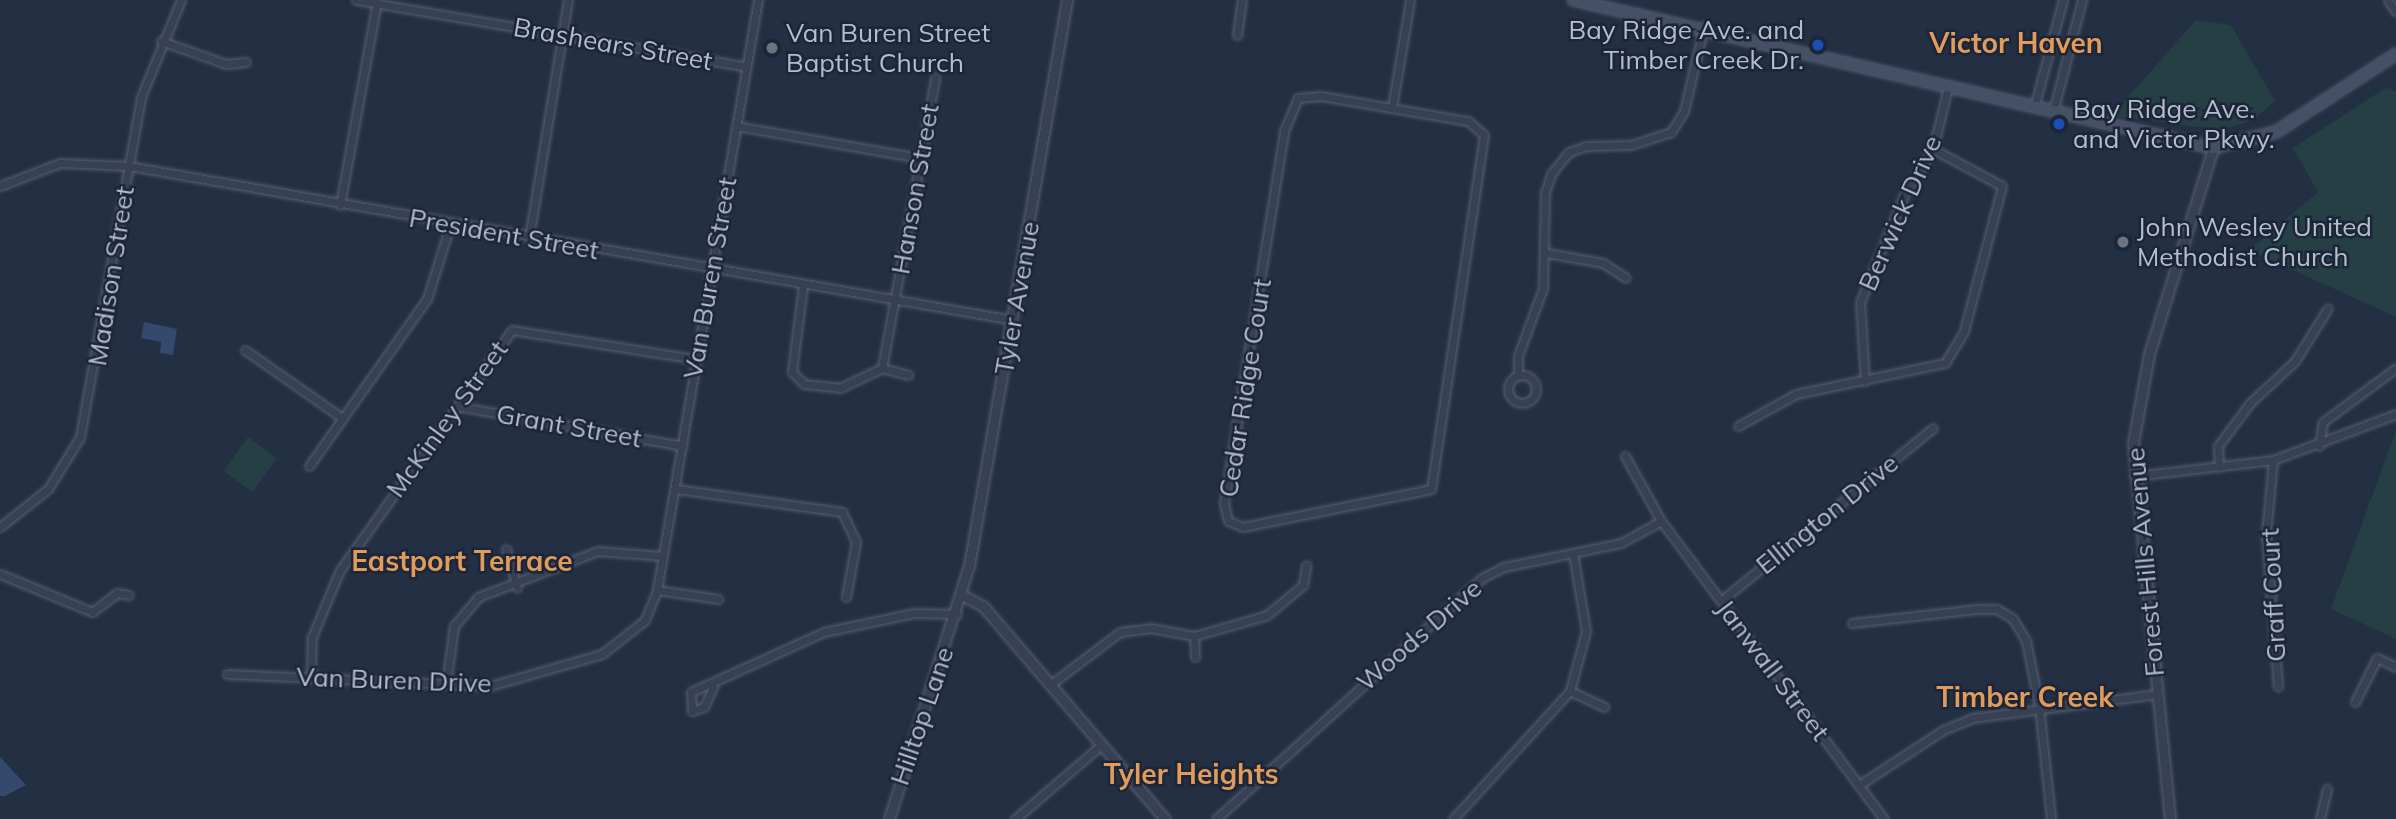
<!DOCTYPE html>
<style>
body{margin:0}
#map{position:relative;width:2396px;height:819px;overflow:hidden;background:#232f43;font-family:Mulish,sans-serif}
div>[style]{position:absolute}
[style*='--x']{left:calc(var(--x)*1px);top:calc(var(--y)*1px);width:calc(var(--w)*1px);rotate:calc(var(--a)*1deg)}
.green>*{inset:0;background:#253f44;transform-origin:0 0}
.water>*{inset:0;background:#35496c}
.roads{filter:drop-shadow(0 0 2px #555f70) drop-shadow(0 0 2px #555f70)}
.minor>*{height:7px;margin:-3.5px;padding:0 3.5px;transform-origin:3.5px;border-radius:3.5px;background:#374153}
.minor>.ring{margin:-3.5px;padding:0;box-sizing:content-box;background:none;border:7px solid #374153;border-radius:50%}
.tertiary>*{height:9px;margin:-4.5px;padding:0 4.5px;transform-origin:4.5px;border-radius:4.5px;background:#374153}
.secondary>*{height:10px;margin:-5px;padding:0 5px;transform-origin:5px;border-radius:5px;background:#455066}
.dots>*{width:19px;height:19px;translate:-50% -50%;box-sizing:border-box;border:4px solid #1c2638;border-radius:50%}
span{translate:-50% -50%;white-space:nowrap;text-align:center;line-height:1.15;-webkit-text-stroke:5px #1c2638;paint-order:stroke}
.poi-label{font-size:26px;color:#b4bdcd}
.right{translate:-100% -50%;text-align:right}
.left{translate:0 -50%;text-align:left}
.street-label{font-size:26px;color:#b4bdcd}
.neighbourhood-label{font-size:28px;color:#e19b5b;font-weight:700}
</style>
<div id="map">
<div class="green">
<div style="clip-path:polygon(2196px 20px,2231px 25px,2275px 101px,2253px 120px,2221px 130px,2111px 116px)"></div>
<div style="clip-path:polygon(2387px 87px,2396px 92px,2396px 317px,2249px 250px,2318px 192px,2293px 148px)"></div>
<div style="clip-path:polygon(2396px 430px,2396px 639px,2331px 609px)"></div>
<div style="left:248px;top:437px;width:36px;height:42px;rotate:36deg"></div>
</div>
<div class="water">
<div style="clip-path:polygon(144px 322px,177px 329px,173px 355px,160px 353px,161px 342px,141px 338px)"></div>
<div style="clip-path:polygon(0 757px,26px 785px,5px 796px,0 796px)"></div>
</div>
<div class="roads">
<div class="minor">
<div style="--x:356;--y:0;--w:396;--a:9.7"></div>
<div style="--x:2388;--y:0;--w:14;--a:56"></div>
<div style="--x:1237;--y:35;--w:35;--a:-82"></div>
<div style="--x:161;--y:41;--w:69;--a:19.5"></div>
<div style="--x:226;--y:64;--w:20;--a:-6"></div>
<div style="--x:1321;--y:96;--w:149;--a:9.7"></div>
<div style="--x:1468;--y:121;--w:21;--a:41"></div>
<div style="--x:1484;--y:135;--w:358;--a:98.5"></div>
<div style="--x:1431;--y:489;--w:192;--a:168.6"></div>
<div style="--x:1243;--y:527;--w:16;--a:-158"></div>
<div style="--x:1228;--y:521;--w:18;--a:-103"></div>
<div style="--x:1224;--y:503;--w:377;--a:-80.8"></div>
<div style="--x:1284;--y:131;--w:36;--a:-67"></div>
<div style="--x:1298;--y:98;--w:23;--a:-5"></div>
<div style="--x:1392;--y:108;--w:109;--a:-80.5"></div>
<div style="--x:2034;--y:108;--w:112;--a:-75"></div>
<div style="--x:2053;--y:112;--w:116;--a:-75.5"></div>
<div style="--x:736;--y:126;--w:187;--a:9.9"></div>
<div style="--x:0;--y:186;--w:64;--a:-21"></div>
<div style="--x:60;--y:163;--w:69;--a:2.5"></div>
<div style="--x:129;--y:166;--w:897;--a:9.88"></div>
<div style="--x:340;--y:205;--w:207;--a:-79.7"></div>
<div style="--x:529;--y:238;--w:241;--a:-80.7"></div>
<div style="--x:1547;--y:253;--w:57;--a:10.1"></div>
<div style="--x:1603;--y:263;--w:27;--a:33"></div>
<div style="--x:803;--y:285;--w:88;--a:97.2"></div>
<div style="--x:792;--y:372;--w:17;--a:45"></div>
<div style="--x:804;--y:384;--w:36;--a:6"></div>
<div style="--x:840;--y:388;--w:47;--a:-25.5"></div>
<div style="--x:882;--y:368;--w:295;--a:-79.6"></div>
<div style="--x:245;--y:350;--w:118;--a:35"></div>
<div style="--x:882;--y:368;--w:27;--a:15"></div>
<div style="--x:1518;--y:375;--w:19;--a:-90"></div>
<div style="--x:1518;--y:356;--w:72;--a:-69.8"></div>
<div style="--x:1543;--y:288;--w:95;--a:-88.8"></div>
<div style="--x:1545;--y:193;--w:20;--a:-72"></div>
<div style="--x:1551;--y:174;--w:28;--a:-51"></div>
<div style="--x:1569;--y:152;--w:18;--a:-19"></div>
<div style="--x:1586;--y:146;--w:45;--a:-1.3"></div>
<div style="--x:1631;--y:145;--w:42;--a:-18"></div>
<div style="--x:1671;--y:132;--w:25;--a:-58"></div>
<div style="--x:1684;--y:111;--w:87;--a:-76.8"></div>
<div class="ring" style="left:1508px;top:375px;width:21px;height:21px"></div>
<div style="--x:1865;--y:381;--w:79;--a:-93.6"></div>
<div style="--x:1860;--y:302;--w:118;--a:-67.6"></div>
<div style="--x:1905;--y:193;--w:52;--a:-57.5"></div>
<div style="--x:1933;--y:149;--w:64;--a:-76.4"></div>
<div style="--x:456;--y:406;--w:230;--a:10"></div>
<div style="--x:1738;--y:426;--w:66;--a:-28.9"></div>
<div style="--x:1796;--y:394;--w:152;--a:-11.8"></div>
<div style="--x:1945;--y:363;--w:37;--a:-59"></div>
<div style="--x:1964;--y:331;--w:150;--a:-75.3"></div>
<div style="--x:2002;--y:186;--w:78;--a:-151.8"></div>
<div style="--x:2319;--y:446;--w:24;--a:-81"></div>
<div style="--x:2323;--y:422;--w:91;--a:-36.5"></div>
<div style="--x:1625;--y:456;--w:74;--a:61"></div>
<div style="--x:1661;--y:521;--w:372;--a:53.2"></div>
<div style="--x:2273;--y:460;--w:74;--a:95.4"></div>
<div style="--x:2266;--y:534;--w:153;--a:85.5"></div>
<div style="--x:309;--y:466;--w:204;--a:-54.8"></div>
<div style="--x:427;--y:299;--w:77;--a:-72.7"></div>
<div style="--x:2219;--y:467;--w:21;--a:-93"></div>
<div style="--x:2218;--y:446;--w:54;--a:-53.3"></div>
<div style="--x:2250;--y:403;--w:62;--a:-43"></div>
<div style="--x:2295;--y:361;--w:62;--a:-58.1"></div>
<div style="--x:2134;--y:476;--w:140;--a:-6.6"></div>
<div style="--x:2273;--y:460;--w:131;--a:-20.5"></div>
<div style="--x:676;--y:489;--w:168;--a:7.9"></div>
<div style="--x:842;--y:512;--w:33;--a:65"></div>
<div style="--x:856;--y:542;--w:56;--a:100.3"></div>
<div style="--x:0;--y:527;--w:61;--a:-38.4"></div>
<div style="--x:48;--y:489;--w:61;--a:-58.4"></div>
<div style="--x:80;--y:437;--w:345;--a:-79.8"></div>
<div style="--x:141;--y:97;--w:105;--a:-67.6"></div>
<div style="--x:506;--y:549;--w:40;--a:74"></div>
<div style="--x:0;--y:574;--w:100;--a:22.4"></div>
<div style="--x:92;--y:612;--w:31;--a:-37"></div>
<div style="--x:117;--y:593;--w:12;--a:9"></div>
<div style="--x:657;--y:590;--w:62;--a:8.4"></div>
<div style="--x:1722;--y:600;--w:272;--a:-39.2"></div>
<div style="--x:1852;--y:623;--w:126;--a:-6.4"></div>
<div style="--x:1977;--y:609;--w:20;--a:0"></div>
<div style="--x:1997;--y:609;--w:19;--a:32"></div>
<div style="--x:2013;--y:619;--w:26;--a:59"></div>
<div style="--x:2026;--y:641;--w:66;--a:78.7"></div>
<div style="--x:2039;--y:706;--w:114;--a:83.9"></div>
<div style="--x:1194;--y:636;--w:21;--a:87"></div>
<div style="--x:227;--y:674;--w:263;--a:2.6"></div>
<div style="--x:490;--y:686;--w:116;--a:-15.9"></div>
<div style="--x:602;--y:654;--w:55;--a:-38.3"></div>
<div style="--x:645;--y:620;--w:32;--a:-68"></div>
<div style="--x:657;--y:590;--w:599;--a:-80.29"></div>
<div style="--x:311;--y:676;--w:39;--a:-89"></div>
<div style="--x:312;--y:637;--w:73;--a:-67.3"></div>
<div style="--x:340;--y:570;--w:295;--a:-54.4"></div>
<div style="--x:512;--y:330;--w:186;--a:9"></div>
<div style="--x:446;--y:684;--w:59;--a:-82.1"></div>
<div style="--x:454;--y:626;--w:38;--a:-50"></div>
<div style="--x:478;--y:597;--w:129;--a:-21"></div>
<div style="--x:598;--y:551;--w:64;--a:4.5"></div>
<div style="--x:1051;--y:684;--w:86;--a:-37"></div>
<div style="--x:1120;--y:632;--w:31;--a:-7"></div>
<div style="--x:1151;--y:628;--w:44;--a:10.5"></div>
<div style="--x:1194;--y:636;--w:76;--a:-16"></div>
<div style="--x:1267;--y:615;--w:47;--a:-39.8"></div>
<div style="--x:1303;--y:585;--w:20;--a:-81"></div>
<div style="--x:713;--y:687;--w:22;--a:114"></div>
<div style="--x:704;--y:707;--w:13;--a:162"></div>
<div style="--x:692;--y:711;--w:19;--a:-93"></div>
<div style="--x:691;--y:692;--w:146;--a:-24.3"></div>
<div style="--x:824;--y:632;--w:92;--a:-11.9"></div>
<div style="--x:914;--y:613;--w:43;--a:1.3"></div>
<div style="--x:1570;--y:691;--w:38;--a:25"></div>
<div style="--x:2355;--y:702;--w:49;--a:-63.4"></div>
<div style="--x:2377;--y:658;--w:21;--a:25"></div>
<div style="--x:1859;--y:785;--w:100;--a:-33.2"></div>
<div style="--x:1943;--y:730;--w:31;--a:-22"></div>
<div style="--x:1972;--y:718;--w:187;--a:-7.4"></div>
<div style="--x:1015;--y:819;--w:113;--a:-40.7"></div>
<div style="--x:1216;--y:819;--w:359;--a:-42.2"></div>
<div style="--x:1482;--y:578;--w:25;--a:-27"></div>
<div style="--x:1504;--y:567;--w:119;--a:-11.6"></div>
<div style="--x:1621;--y:543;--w:46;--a:-28.8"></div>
<div style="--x:1453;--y:819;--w:173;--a:-47.6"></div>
<div style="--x:1570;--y:691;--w:62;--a:-75.1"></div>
<div style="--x:1586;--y:631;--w:79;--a:-99.5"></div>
<div style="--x:2320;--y:819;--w:31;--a:-77"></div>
</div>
<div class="tertiary">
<div style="--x:962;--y:595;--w:24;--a:28"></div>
<div style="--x:983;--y:606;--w:280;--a:49.5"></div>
<div style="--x:889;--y:819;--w:265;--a:-72.5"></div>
<div style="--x:969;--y:566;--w:574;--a:-80.18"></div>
<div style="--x:2170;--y:819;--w:378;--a:-95.6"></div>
<div style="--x:2133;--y:443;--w:90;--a:-79.8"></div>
<div style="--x:2149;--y:354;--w:216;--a:-72.7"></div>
</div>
<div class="secondary">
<div style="--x:1573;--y:0;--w:657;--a:13.02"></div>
<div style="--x:2213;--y:148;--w:65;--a:-14.3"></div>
<div style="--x:2276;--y:132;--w:143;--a:-33"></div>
</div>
</div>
<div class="dots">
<div style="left:1818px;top:45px;background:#1a4fb4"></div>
<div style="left:772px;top:48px;background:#6b7280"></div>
<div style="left:2059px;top:124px;background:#1a4fb4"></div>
<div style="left:2123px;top:242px;background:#6b7280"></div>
</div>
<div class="poi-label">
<span class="right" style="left:1804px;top:45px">Bay Ridge Ave. and<br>Timber Creek Dr.</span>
<span class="left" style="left:786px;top:48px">Van Buren Street<br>Baptist Church</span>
<span class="left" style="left:2073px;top:124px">Bay Ridge Ave.<br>and Victor Pkwy.</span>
<span class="left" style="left:2137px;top:242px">John Wesley United<br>Methodist Church</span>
</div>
<div class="street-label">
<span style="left:613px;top:44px;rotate:10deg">Brashears Street</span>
<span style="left:915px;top:189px;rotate:-80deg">Hanson Street</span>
<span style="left:1900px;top:213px;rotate:-66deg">Berwick Drive</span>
<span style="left:504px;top:234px;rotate:10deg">President Street</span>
<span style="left:111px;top:276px;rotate:-81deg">Madison Street</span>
<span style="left:710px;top:278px;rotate:-80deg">Van Buren Street</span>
<span style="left:1017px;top:298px;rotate:-80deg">Tyler Avenue</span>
<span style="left:1245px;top:388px;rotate:-81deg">Cedar Ridge Court</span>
<span style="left:447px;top:419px;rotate:-54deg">McKinley Street</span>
<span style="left:569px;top:426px;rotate:10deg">Grant Street</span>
<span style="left:1827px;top:514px;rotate:-39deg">Ellington Drive</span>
<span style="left:2145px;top:562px;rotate:-95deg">Forest Hills Avenue</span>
<span style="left:2273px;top:595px;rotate:-93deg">Graff Court</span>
<span style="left:1419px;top:635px;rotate:-41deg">Woods Drive</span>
<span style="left:1773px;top:670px;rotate:53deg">Janwall Street</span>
<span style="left:394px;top:680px;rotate:2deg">Van Buren Drive</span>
<span style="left:922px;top:716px;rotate:-71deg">Hilltop Lane</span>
</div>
<div class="neighbourhood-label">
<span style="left:2016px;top:43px">Victor Haven</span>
<span style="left:462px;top:561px">Eastport Terrace</span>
<span style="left:2025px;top:697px">Timber Creek</span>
<span style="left:1191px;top:774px">Tyler Heights</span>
</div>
</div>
